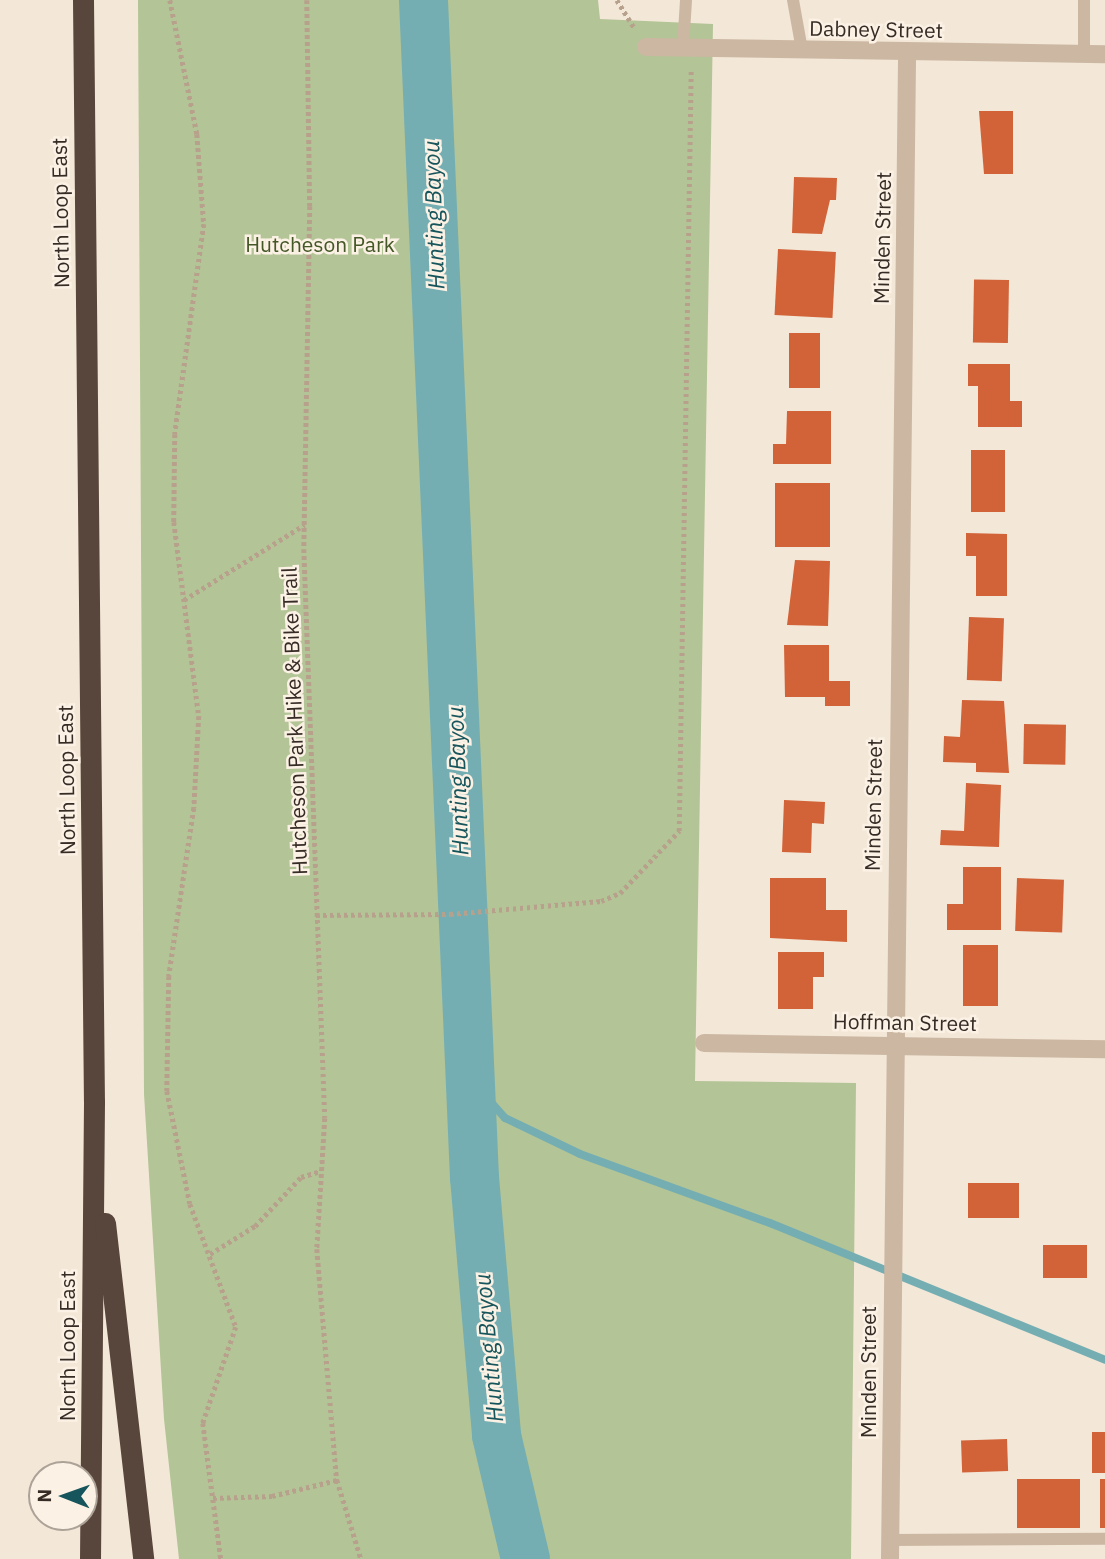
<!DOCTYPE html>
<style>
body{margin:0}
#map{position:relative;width:1105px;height:1559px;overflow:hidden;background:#f3e7d7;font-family:"IBM Plex Sans",sans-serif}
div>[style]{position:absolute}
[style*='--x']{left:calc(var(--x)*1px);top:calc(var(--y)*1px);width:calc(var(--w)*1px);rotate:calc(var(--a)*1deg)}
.green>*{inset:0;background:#b3c496}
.stream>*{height:8px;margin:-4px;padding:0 4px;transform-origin:4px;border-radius:4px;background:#74aeb3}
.river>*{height:49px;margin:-24.5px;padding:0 24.5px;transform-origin:24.5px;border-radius:24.5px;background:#74aeb3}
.building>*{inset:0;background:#d26237;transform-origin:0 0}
.path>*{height:4.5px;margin-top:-2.25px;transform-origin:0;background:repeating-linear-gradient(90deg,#b8a18c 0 3.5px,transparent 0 7px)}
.service>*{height:12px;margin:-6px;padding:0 6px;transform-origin:6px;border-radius:6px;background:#ccb7a2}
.minor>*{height:18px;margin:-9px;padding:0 9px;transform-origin:9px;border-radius:9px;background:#ccb7a2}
.motorway>*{height:21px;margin:-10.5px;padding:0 10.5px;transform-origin:10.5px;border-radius:10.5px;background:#58453b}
span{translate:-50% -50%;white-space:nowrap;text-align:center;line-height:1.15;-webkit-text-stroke:5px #fbf1e4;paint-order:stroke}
.street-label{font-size:21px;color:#362b25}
.park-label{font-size:21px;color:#445727}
.water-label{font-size:23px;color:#17555c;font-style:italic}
.north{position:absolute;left:28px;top:1461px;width:70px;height:70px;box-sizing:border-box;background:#fbf1e4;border:2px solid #aca298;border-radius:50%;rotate:271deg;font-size:19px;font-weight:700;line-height:28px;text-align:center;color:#362b25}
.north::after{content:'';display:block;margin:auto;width:24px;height:32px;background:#17555c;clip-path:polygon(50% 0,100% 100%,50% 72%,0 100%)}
</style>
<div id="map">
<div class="green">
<div style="clip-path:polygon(138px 0,598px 0,600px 19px,713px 24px,695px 1081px,856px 1083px,851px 1559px,179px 1559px,164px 1419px,144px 1094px)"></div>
</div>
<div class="stream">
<div style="--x:473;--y:1082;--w:48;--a:48.4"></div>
<div style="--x:505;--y:1118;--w:83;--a:25.6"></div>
<div style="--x:580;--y:1154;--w:202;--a:20"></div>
<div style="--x:770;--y:1223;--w:362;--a:22.2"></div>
</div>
<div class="river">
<div style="--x:423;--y:0;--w:1178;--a:87.52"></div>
<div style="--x:474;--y:1177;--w:259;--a:85.1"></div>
<div style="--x:496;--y:1435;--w:127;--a:76.8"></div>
</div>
<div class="building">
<div style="clip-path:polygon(979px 111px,1013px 111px,1013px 174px,984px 174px)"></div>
<div style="clip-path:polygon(794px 177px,837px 178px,836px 200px,830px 200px,822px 234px,792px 233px)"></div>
<div style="left:778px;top:249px;width:58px;height:66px;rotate:3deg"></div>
<div style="left:1009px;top:280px;width:63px;height:35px;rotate:91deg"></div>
<div style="left:789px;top:333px;width:31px;height:55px"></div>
<div style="clip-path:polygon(968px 364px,1010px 364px,1010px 401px,1022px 401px,1022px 427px,978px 427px,978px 386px,968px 386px)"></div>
<div style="clip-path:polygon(787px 411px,831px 411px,831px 464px,773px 464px,773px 444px,786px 444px)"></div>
<div style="left:971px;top:450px;width:34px;height:62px"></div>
<div style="left:775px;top:483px;width:55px;height:64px"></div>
<div style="clip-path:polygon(966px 533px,1007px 534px,1007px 596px,976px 596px,976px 556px,966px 556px)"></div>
<div style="clip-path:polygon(795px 560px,830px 561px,828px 626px,787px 625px)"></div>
<div style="left:969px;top:617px;width:35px;height:63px;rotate:2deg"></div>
<div style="clip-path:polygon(784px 645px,829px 645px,829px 681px,850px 681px,850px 706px,825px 706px,825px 697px,785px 697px)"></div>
<div style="clip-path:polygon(962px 700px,1004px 701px,1009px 773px,976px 772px,976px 763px,943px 762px,944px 736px,960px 737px)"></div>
<div style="left:1024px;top:724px;width:42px;height:40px;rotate:1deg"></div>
<div style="clip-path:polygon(966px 783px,1001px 785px,999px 847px,940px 845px,941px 830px,964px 831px)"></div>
<div style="clip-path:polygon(784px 800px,825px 802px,824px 824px,812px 823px,811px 853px,782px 852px)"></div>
<div style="clip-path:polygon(963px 867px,1001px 867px,1001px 930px,947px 930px,947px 904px,963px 904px)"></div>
<div style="clip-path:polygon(770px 878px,826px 878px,826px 910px,847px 910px,847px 942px,770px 938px)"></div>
<div style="left:1017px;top:878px;width:47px;height:53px;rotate:2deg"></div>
<div style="left:963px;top:945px;width:35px;height:61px"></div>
<div style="clip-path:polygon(778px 952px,824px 952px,824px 977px,813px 977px,813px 1009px,778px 1009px)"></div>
<div style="left:1019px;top:1183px;width:35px;height:51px;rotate:90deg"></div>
<div style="left:1043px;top:1245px;width:44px;height:33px"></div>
<div style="left:1092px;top:1432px;width:13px;height:41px"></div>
<div style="left:1007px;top:1439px;width:32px;height:46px;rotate:88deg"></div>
<div style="left:1080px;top:1479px;width:49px;height:63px;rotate:90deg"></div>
<div style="left:1100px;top:1479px;width:5px;height:49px"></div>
</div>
<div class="path">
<div style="--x:170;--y:0;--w:137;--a:78.6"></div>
<div style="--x:197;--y:134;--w:90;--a:85.6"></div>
<div style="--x:204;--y:224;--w:212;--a:97.9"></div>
<div style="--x:175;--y:434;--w:88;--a:90.7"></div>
<div style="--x:174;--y:522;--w:196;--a:82.7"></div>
<div style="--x:199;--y:716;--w:92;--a:93.1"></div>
<div style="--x:194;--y:808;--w:170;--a:98.5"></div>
<div style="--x:169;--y:976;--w:115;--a:91"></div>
<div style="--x:167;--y:1091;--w:115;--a:78.5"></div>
<div style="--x:190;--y:1204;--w:131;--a:69.5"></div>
<div style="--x:236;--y:1327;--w:102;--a:109"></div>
<div style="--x:203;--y:1423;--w:137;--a:82.5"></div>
<div style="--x:307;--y:0;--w:206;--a:89.2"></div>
<div style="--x:310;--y:206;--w:343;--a:91"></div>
<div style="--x:304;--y:549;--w:569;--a:87.89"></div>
<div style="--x:325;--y:1118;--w:131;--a:93.5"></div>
<div style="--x:317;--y:1249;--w:232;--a:85.1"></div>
<div style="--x:337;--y:1480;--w:83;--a:73.1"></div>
<div style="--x:617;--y:0;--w:34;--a:58"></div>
<div style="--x:184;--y:600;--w:142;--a:-32"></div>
<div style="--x:316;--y:915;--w:134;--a:-0.4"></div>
<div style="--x:450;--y:914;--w:152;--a:-4.9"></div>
<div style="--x:601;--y:901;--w:21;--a:-23"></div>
<div style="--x:620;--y:893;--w:86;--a:-46.4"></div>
<div style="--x:679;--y:831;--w:762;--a:-89.1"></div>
<div style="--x:210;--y:1254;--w:53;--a:-31.9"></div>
<div style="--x:255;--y:1226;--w:67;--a:-46.8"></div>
<div style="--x:301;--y:1177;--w:21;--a:-17"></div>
<div style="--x:213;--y:1498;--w:59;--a:-1.9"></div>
<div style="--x:272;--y:1496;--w:67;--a:-13.8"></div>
</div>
<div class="service">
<div style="--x:793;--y:0;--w:51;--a:79.8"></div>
<div style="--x:1084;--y:0;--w:54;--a:90"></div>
<div style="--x:683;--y:48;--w:48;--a:-86.4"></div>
<div style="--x:890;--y:1540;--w:215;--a:-0.3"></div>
</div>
<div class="minor">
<div style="--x:646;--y:47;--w:459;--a:0.9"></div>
<div style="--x:704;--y:1043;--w:401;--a:0.9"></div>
<div style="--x:890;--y:1559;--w:1507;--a:-89.35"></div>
</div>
<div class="motorway">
<div style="--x:83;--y:0;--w:1102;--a:89.43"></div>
<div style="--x:94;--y:1102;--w:457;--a:90.5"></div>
<div style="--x:105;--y:1223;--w:338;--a:83.5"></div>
</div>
<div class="street-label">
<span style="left:876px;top:29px;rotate:1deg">Dabney Street</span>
<span style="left:60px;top:213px;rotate:-91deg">North Loop East</span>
<span style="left:882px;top:238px;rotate:-89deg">Minden Street</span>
<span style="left:294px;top:721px;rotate:-92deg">Hutcheson Park Hike &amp; Bike Trail</span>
<span style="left:66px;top:780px;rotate:-91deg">North Loop East</span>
<span style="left:873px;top:805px;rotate:-89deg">Minden Street</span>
<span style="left:905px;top:1022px;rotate:1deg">Hoffman Street</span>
<span style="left:67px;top:1346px;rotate:-90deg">North Loop East</span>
<span style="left:868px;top:1372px;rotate:-90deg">Minden Street</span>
</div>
<div class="park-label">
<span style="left:320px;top:244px">Hutcheson Park</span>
</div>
<div class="water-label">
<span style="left:433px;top:215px;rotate:-92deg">Hunting Bayou</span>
<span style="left:457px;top:781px;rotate:-92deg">Hunting Bayou</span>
<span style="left:488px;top:1348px;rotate:-95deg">Hunting Bayou</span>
</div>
<div class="north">N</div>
</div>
